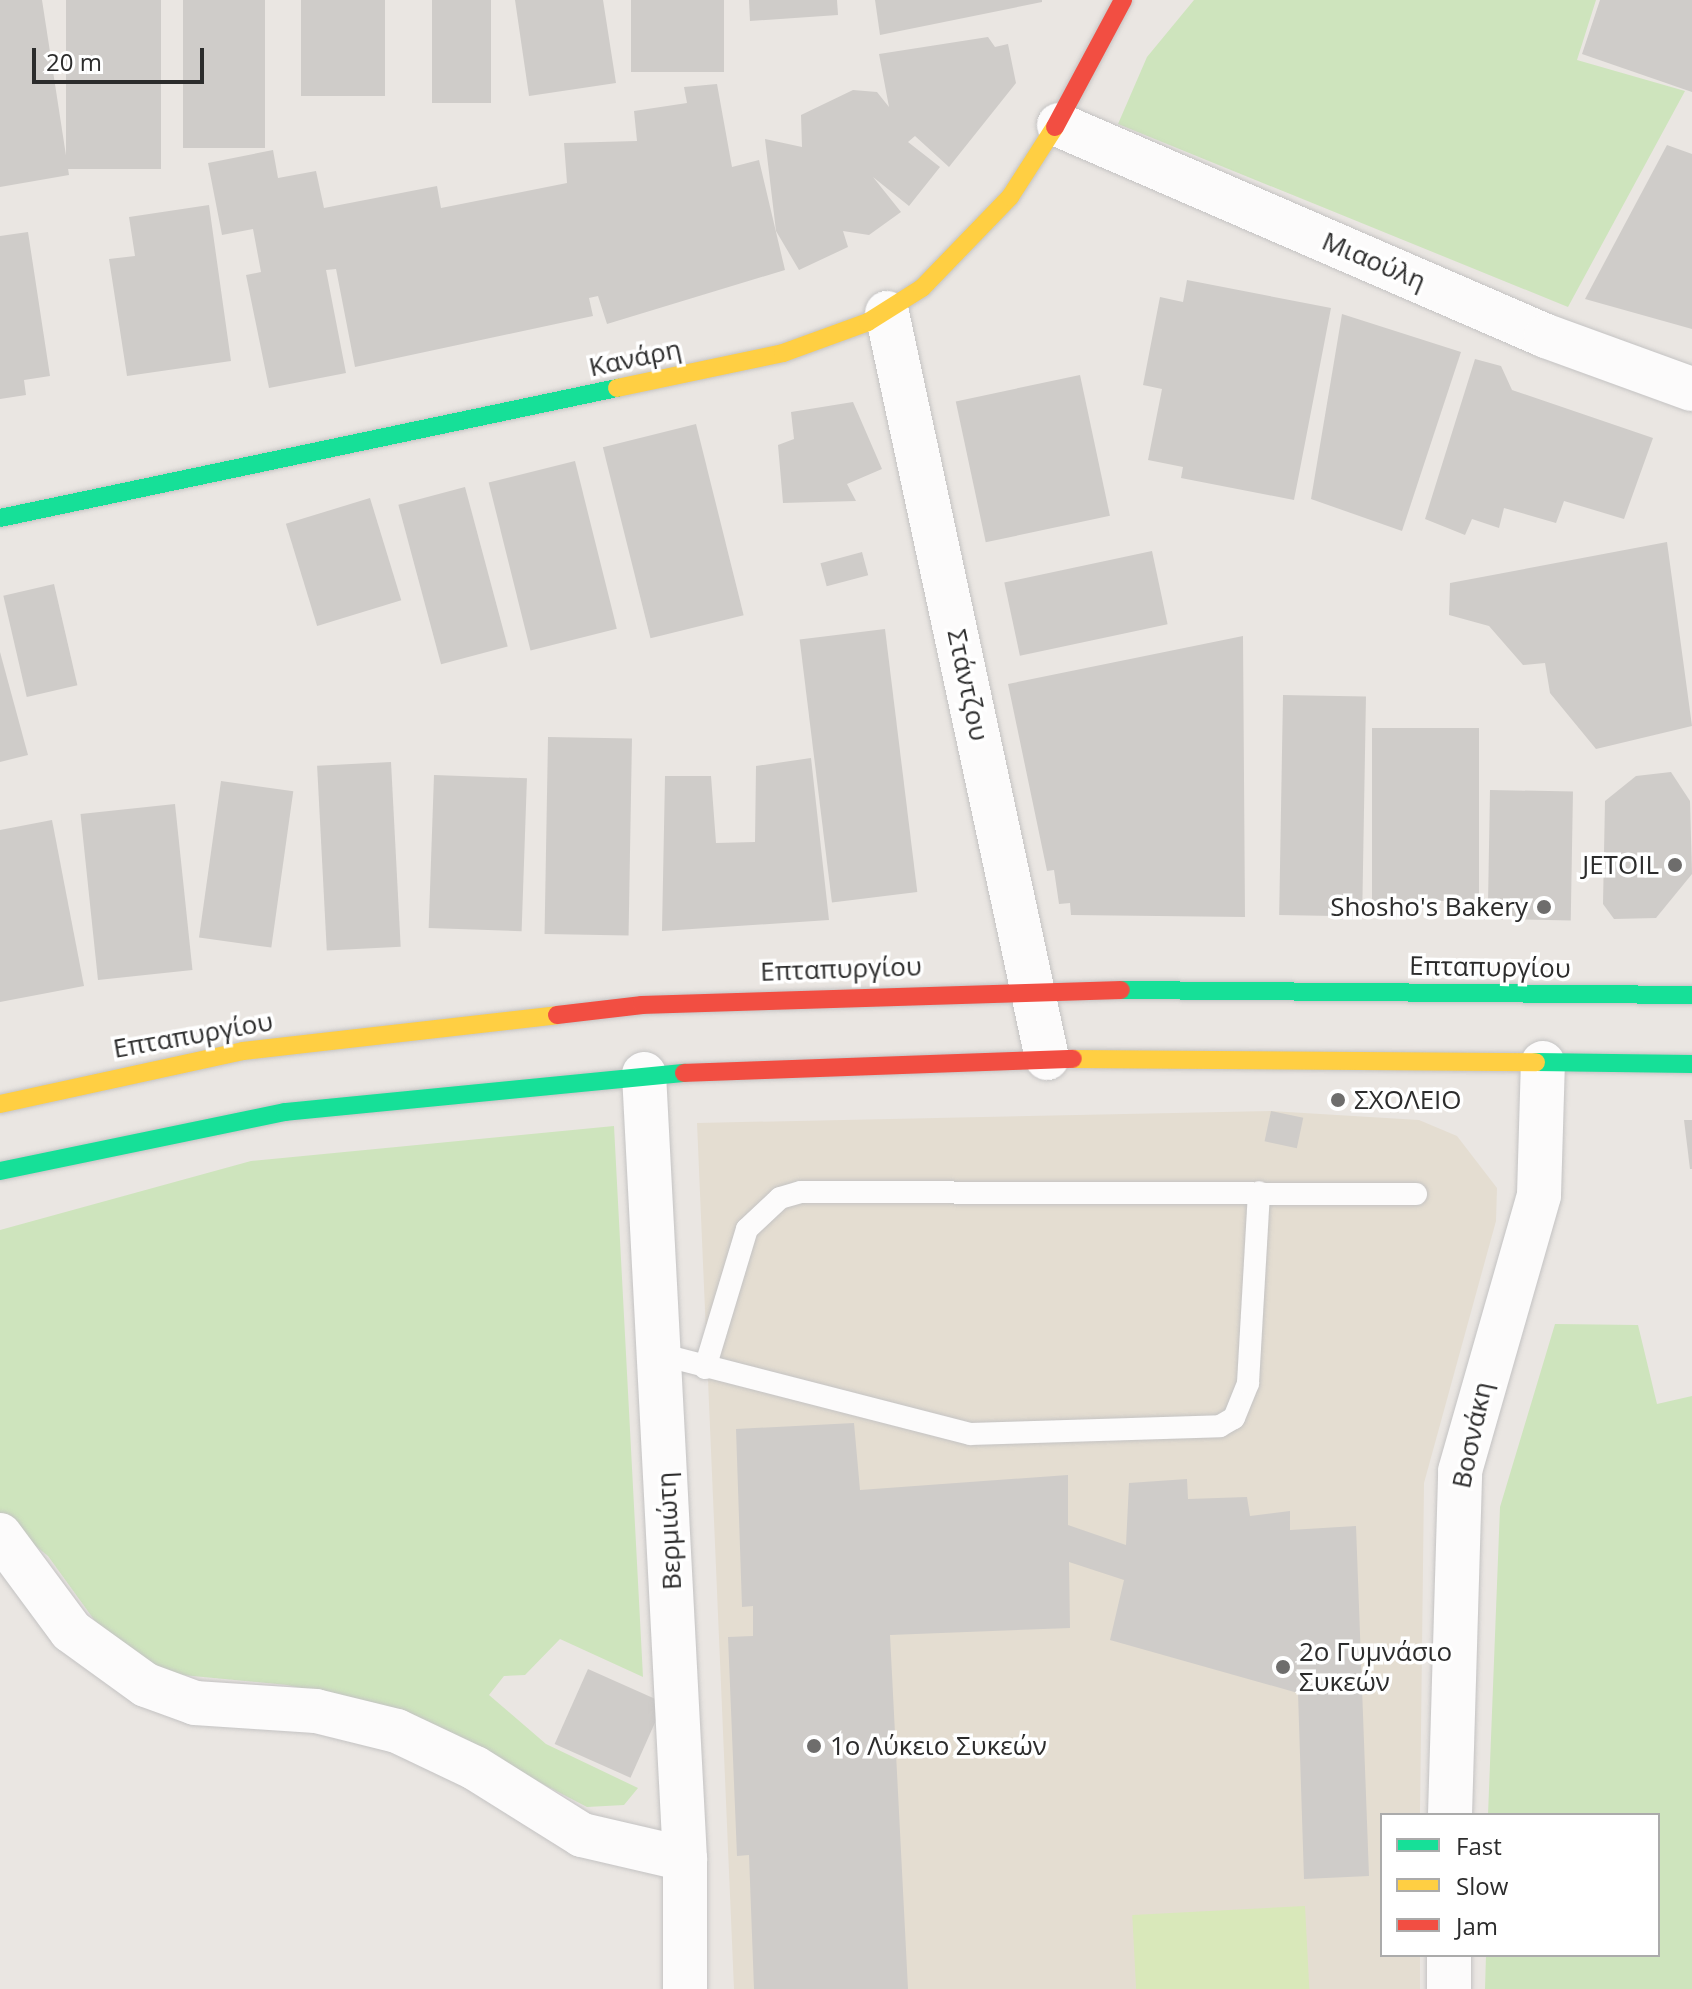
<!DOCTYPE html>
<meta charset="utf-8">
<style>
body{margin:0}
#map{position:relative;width:1692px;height:1989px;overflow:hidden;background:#eae6e2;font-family:"Open Sans",sans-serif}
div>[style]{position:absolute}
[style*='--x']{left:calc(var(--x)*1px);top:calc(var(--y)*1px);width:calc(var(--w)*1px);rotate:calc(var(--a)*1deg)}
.education>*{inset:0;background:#e4ddd1}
.green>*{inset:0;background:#cee4bd}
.pitch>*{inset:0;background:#d9e8ba;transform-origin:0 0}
.building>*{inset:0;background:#cfccc9;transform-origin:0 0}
.roads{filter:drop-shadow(0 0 2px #c4c3c3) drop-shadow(0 0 2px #c4c3c3)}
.lane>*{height:22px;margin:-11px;padding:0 11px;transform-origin:11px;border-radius:11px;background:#fcfbfb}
.street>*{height:44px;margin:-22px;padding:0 22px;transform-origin:22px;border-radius:22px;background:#fcfbfb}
.fast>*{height:18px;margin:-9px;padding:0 9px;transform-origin:9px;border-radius:9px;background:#16e098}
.slow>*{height:18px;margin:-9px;padding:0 9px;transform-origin:9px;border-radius:9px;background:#ffcf43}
.jam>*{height:18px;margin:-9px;padding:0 9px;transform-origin:9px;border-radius:9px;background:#f24e42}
.dots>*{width:22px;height:22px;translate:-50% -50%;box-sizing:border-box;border:4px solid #fff;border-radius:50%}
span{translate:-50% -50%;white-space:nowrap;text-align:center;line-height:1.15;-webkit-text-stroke:7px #fff;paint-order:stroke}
.street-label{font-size:26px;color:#2c2c2c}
.poi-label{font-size:26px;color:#2c2c2c}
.right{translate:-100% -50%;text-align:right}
.left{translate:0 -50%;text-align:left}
.legend{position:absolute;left:1380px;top:1813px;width:280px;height:144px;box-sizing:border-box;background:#fff;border:2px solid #ababab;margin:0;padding:10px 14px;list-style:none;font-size:24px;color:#2c2c2c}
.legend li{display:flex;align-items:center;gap:16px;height:40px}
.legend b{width:40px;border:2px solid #ababab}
.scale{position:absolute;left:32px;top:48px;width:172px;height:36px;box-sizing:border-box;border:4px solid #2c2c2c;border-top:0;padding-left:10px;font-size:24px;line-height:28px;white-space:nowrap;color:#2c2c2c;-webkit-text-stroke:6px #fff;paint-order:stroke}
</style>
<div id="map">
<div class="education">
<div style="clip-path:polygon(1271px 1111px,1419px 1120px,1457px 1136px,1497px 1188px,1496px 1221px,1424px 1483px,1420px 1815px,1382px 1815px,1382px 1955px,1420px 1955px,1420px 1989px,734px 1989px,697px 1123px)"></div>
</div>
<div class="green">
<div style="clip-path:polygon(1194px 0,1596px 0,1577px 60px,1685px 91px,1568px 307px,1118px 124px,1147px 57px)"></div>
<div style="clip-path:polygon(614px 1126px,643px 1677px,560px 1639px,525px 1675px,504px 1676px,489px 1695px,546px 1744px,638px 1788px,624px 1805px,587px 1807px,468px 1745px,358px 1701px,287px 1685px,161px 1673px,95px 1621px,48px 1556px,0 1517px,0 1230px,251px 1161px)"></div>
<div style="clip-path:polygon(1555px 1324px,1638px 1325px,1657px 1404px,1692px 1396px,1692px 1989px,1485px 1989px,1486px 1955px,1658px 1955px,1658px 1815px,1488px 1815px,1500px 1507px)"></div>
</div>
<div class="pitch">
<div style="left:1305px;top:1906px;width:83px;height:173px;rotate:87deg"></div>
</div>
<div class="building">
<div style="clip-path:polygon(0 0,42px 0,69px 175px,0 187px)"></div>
<div style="left:66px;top:0;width:95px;height:169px"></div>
<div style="left:183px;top:0;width:82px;height:148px"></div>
<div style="left:301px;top:0;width:84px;height:96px"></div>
<div style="left:432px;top:0;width:59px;height:103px"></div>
<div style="clip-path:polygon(515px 0,603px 0,616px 83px,529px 96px)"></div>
<div style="left:631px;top:0;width:93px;height:72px"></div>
<div style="clip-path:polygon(749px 0,837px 0,838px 15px,750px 21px)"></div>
<div style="clip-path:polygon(875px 0,1042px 0,1042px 2px,880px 35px)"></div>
<div style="clip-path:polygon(1600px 0,1692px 0,1692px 92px,1582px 54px)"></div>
<div style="clip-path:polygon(988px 37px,995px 47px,1008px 44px,1016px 83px,949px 167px,915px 136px,908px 142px,940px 167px,909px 206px,873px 177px,901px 212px,869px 235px,843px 231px,848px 247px,799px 270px,776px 231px,765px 139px,802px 147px,801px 115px,853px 90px,877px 92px,889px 107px,879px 54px)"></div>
<div style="clip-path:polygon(717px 84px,732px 167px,759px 160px,785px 270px,607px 324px,598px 296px,589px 298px,593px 316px,355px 367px,336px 269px,326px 270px,346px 373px,269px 388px,246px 275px,261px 272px,253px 229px,222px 235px,208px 163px,273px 150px,278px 178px,316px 171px,324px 208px,437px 186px,441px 208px,567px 183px,564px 143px,637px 141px,634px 111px,687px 103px,684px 87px)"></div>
<div style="clip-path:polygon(1667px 145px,1692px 154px,1692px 329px,1585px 299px)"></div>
<div style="clip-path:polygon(209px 205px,231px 361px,127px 376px,109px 259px,135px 256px,129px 217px)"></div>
<div style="clip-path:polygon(28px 232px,50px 376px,24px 380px,26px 395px,0 399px,0 236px)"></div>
<div style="clip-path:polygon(1187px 280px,1331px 308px,1294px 500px,1181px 478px,1183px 467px,1148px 460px,1162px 389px,1143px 385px,1160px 297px,1183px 302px)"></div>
<div style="clip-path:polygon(1342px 314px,1461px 352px,1402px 531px,1311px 499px)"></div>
<div style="clip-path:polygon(1475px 359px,1501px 366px,1512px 390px,1653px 438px,1624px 519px,1564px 501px,1556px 523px,1504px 508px,1499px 528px,1472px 519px,1465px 535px,1425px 519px)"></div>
<div style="left:1080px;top:375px;width:144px;height:127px;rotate:78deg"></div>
<div style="clip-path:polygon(853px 402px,882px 469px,847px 484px,856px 501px,783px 503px,778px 445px,794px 439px,791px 412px)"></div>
<div style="left:696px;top:424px;width:197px;height:96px;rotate:76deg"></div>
<div style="left:575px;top:461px;width:173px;height:89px;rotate:76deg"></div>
<div style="left:465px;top:487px;width:165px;height:69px;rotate:75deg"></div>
<div style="left:370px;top:498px;width:107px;height:88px;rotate:73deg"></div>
<div style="clip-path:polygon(1667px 542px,1692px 726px,1596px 749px,1550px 693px,1545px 663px,1523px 665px,1489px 626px,1449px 615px,1450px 583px)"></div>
<div style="left:1152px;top:551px;width:75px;height:151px;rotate:78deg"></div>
<div style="left:862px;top:552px;width:24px;height:43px;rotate:75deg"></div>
<div style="left:54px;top:584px;width:104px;height:52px;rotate:77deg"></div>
<div style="left:885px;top:629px;width:265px;height:86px;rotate:83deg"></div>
<div style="clip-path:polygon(1243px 636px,1245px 917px,1071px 915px,1070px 903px,1059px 904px,1054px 870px,1047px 871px,1008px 684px)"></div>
<div style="clip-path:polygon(0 652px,28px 755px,0 762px)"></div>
<div style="left:1283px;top:695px;width:83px;height:220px;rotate:1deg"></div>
<div style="left:1479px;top:728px;width:173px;height:107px;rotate:90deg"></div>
<div style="left:548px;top:737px;width:84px;height:197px;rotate:1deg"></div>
<div style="clip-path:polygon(811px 758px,829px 920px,662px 931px,665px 776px,711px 776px,716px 843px,755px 842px,756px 766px)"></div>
<div style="left:391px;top:762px;width:185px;height:74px;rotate:87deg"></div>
<div style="clip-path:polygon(1671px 772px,1690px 801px,1692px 874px,1656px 918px,1614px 919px,1603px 904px,1605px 801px,1636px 776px)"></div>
<div style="left:434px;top:775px;width:93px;height:153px;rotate:2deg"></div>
<div style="left:221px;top:781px;width:73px;height:158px;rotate:8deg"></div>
<div style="left:1490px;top:790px;width:83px;height:129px;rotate:1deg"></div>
<div style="left:175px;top:804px;width:167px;height:95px;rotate:84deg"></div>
<div style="clip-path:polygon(52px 820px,84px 986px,0 1002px,0 830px)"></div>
<div style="left:1271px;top:1111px;width:33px;height:31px;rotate:12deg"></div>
<div style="clip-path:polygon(1684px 1120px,1692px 1120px,1692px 1169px,1690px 1169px)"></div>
<div style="clip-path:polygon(854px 1423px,860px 1490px,1068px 1475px,1068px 1525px,1126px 1545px,1129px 1483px,1187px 1479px,1188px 1499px,1247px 1497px,1250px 1516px,1290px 1511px,1290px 1530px,1356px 1526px,1369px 1876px,1304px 1879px,1298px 1693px,1110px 1640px,1124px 1580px,1069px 1562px,1070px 1628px,890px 1635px,908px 1989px,754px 1989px,749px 1855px,737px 1856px,728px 1637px,753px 1636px,753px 1606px,742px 1607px,736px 1429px)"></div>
<div style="left:588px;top:1669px;width:83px;height:82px;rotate:24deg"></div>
</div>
<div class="roads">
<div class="lane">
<div style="--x:659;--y:1354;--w:321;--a:14.4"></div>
<div style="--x:970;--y:1434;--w:250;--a:-1.8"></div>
<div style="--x:1220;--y:1426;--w:16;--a:-30"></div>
<div style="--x:1234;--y:1418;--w:38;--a:-68"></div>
<div style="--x:1248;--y:1383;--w:191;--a:-86.7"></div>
<div style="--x:705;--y:1368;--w:145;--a:-73.2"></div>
<div style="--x:747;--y:1229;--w:45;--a:-43.2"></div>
<div style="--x:780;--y:1198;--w:22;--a:-16"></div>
<div style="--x:801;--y:1192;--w:615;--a:0.19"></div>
</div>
<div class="street">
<div style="--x:1059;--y:125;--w:531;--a:23.43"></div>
<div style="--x:1546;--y:336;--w:155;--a:20"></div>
<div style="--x:887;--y:313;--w:762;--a:77.88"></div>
<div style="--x:644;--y:1074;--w:786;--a:87.01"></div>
<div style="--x:685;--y:1859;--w:130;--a:90"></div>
<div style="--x:0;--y:1535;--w:119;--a:53.5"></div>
<div style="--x:71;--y:1631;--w:92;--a:35.8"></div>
<div style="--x:146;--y:1685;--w:52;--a:20.2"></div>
<div style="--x:195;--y:1703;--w:121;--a:3.8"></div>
<div style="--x:316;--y:1711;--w:83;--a:13.9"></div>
<div style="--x:397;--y:1731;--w:86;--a:25.4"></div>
<div style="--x:475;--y:1768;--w:126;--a:32.1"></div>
<div style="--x:582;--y:1835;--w:106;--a:13.1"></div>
<div style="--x:1450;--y:1815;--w:344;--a:-88.3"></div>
<div style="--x:1460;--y:1471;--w:287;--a:-74"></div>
<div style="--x:1539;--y:1195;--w:132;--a:-88.3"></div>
<div style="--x:1449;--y:1989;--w:34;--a:-90"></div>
</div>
<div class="fast">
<div style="--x:0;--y:518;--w:631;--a:-11.9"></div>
<div style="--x:1121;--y:990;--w:571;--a:0.5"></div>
<div style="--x:1536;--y:1062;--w:156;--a:0.7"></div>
<div style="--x:0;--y:1171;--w:291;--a:-11.7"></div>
<div style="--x:285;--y:1112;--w:401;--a:-5.6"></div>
</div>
<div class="slow">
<div style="--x:617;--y:388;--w:170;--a:-11.9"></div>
<div style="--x:783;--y:353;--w:90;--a:-20"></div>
<div style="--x:868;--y:322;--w:64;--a:-32.2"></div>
<div style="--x:922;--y:288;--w:127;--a:-46"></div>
<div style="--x:1010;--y:197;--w:83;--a:-57.3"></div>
<div style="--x:1073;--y:1059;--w:463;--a:0.4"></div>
<div style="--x:0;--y:1104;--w:249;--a:-12.3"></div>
<div style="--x:243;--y:1051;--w:316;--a:-6.5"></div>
</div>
<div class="jam">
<div style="--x:1055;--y:127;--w:144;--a:-61.8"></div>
<div style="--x:557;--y:1015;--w:86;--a:-6.7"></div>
<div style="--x:642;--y:1005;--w:479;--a:-1.8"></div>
<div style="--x:684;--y:1073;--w:389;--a:-2.1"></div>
</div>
</div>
<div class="dots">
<div style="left:1675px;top:865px;background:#6e6d6c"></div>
<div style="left:1544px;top:907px;background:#6e6d6c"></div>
<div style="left:1338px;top:1100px;background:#6e6d6c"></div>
<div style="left:1283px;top:1667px;background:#6e6d6c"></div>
<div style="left:814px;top:1746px;background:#6e6d6c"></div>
</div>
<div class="street-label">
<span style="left:1374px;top:261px;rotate:23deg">Μιαούλη</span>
<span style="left:635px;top:358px;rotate:-12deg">Κανάρη</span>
<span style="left:968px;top:685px;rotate:78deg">Στάντζου</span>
<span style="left:1490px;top:967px;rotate:1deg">Επταπυργίου</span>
<span style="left:841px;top:969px;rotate:-2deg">Επταπυργίου</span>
<span style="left:193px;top:1035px;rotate:-10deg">Επταπυργίου</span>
<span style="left:1472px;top:1435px;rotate:-78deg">Βοσνάκη</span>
<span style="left:669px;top:1531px;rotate:-93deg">Βερμιώτη</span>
</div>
<div class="poi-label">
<span class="right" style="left:1659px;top:865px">JETOIL</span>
<span class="right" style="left:1528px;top:907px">Shosho's Bakery</span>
<span class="left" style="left:1354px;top:1100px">ΣΧΟΛΕΙΟ</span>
<span class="left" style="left:1299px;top:1667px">2ο Γυμνάσιο<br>Συκεών</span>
<span class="left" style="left:830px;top:1746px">1ο Λύκειο Συκεών</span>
</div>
<ul class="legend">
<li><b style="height:10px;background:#16e098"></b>Fast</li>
<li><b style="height:10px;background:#ffcf43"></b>Slow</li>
<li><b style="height:10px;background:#f24e42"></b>Jam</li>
</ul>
<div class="scale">20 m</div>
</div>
